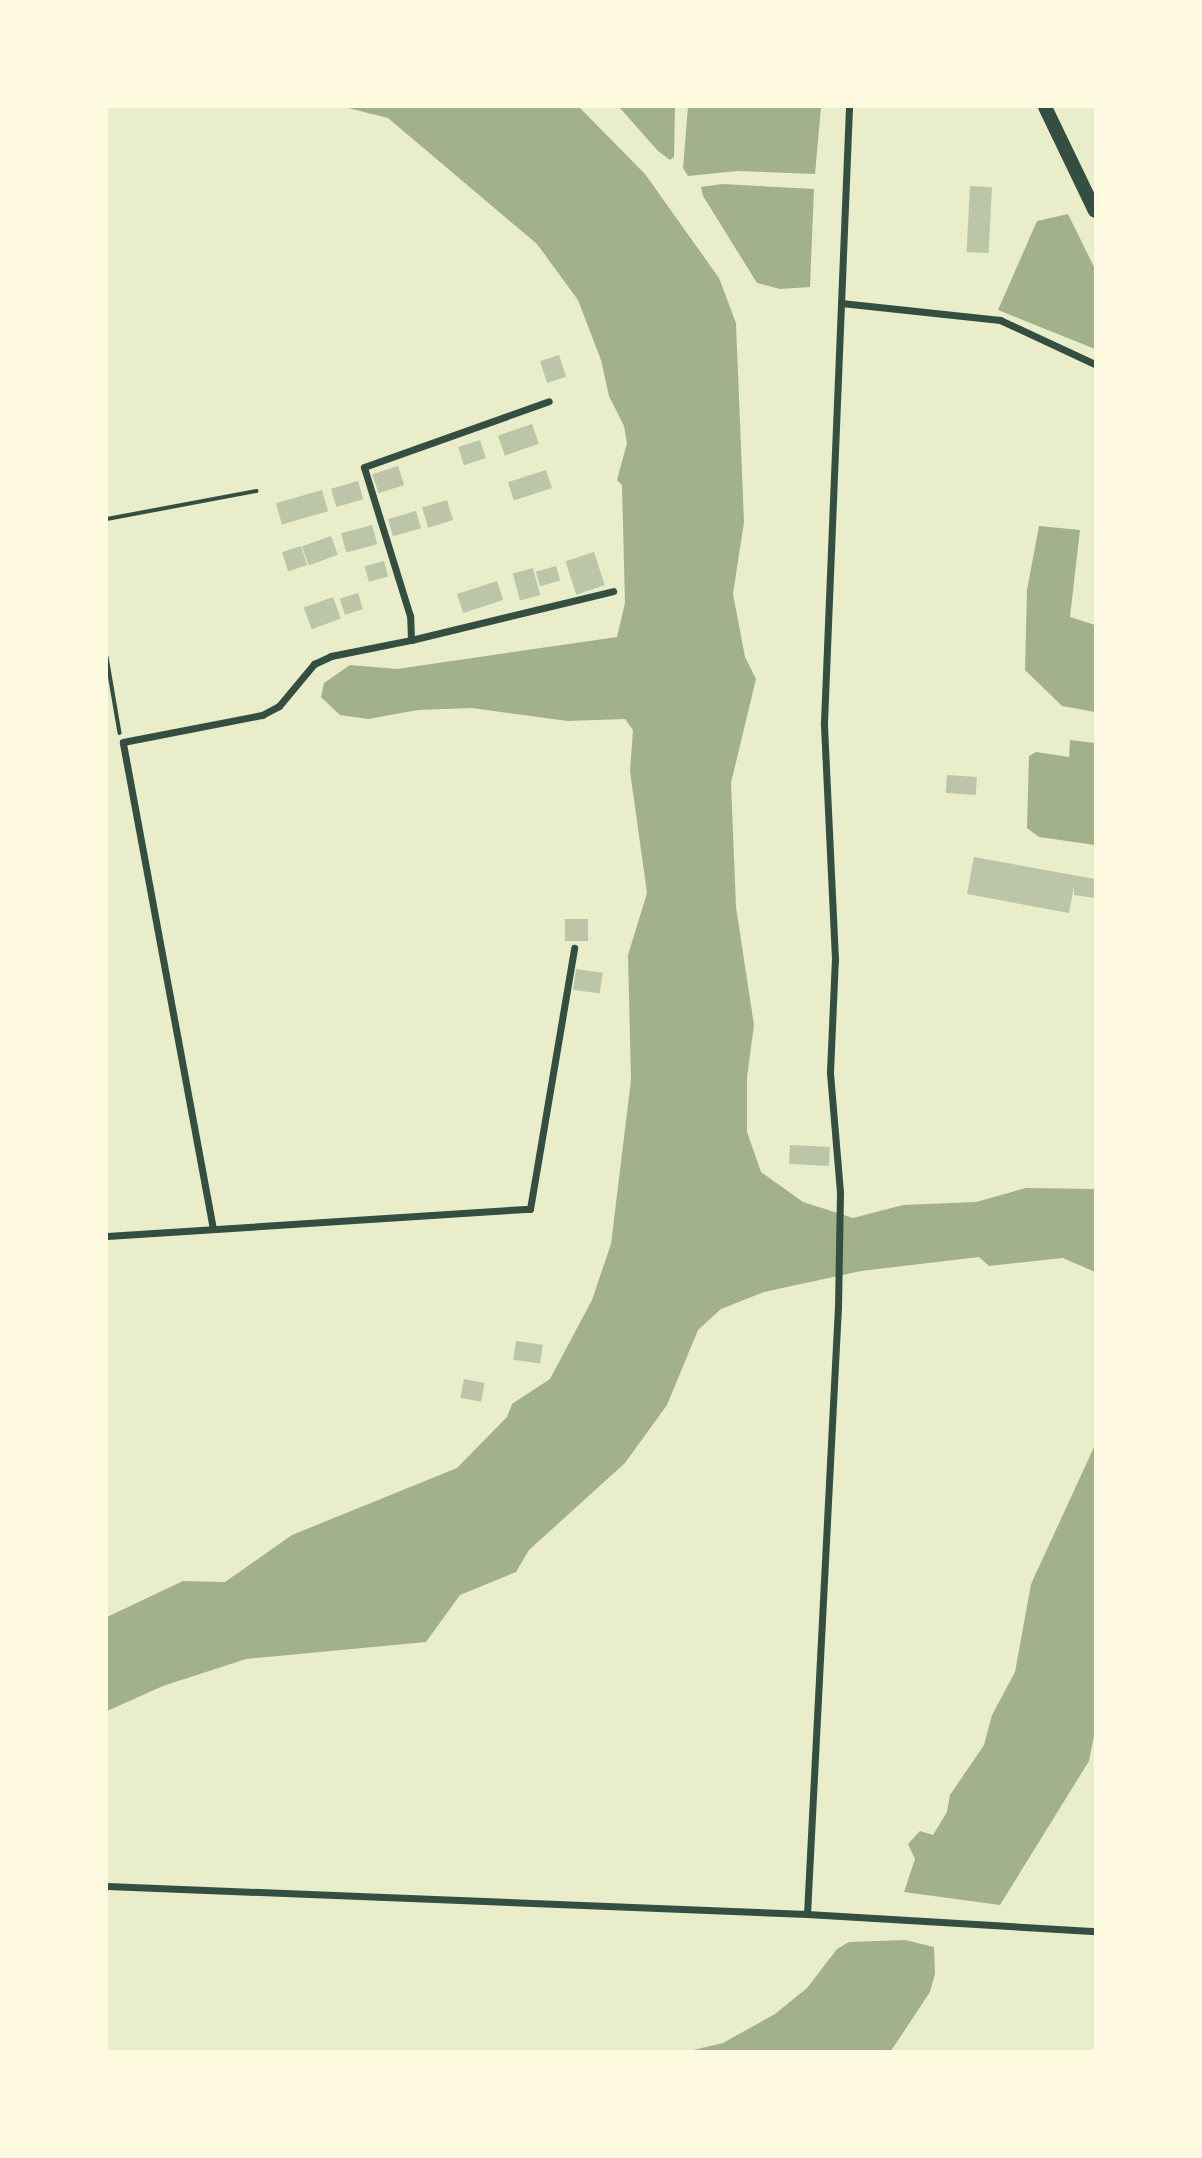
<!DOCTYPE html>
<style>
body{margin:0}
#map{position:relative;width:1202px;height:2158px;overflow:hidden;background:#e9edc9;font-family:"Work Sans",sans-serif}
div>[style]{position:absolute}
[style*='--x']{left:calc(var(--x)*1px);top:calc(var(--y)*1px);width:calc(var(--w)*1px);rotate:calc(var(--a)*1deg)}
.water>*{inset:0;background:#a3b18a}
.building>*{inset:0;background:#bcc5a7;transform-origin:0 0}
.path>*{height:3.5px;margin:-1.75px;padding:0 1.75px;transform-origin:1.75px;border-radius:1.75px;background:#344e41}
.minor>*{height:7px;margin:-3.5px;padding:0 3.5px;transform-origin:3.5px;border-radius:3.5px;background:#344e41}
.secondary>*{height:14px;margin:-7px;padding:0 7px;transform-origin:7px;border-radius:7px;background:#344e41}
span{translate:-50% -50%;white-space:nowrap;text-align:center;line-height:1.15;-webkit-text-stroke:5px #fefae0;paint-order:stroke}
.frame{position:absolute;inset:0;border:108px solid #fefae0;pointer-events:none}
</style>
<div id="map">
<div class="water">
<div style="clip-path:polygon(344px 107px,579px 107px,645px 174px,719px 278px,736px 323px,744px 522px,733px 594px,745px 657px,756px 679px,731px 783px,736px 907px,754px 1025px,747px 1077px,747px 1132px,761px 1172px,803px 1202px,853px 1218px,903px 1205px,976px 1202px,1026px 1188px,1095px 1189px,1095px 1272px,1063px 1258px,989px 1266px,979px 1257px,861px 1271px,764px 1292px,721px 1309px,698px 1330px,667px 1405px,625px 1463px,529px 1550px,516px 1572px,460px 1595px,426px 1642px,246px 1659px,163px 1686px,107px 1711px,107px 1617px,183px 1581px,225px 1582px,292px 1535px,457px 1468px,507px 1417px,512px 1404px,550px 1379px,592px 1300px,611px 1244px,631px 1080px,628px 955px,647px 893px,630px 771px,633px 730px,625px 719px,568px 721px,472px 708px,418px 710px,368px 719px,340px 715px,321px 697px,324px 683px,350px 665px,397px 669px,617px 637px,625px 603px,622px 485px,617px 480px,627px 443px,624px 426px,609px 396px,601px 360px,578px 300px,537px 244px,388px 118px)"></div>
<div style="clip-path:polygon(619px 107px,675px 107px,674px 157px,670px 160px,658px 151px)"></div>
<div style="clip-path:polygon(688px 107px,821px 107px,815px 174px,737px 171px,688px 176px,683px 168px)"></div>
<div style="clip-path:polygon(722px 184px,814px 189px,810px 287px,780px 289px,757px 283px,703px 196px,701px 187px)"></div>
<div style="clip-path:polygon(1068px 214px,1095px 269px,1095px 349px,998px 310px,1037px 221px)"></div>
<div style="clip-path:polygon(1039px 526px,1080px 530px,1070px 617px,1095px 625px,1095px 712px,1062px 706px,1025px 670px,1027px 590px)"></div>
<div style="clip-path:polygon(1070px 740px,1095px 743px,1095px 845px,1039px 837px,1027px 828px,1029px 756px,1036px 752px,1069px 757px)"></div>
<div style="clip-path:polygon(1095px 1445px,1095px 1731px,1089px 1761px,1000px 1905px,904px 1892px,915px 1859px,908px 1844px,920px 1831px,933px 1835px,947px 1812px,950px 1795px,984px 1745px,992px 1715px,1015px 1672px,1031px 1584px)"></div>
<div style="clip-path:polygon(905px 1940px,934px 1947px,935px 1974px,930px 1992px,891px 2051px,689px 2051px,723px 2043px,775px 2014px,807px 1988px,837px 1949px,849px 1942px)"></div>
</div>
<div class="building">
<div style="left:970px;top:186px;width:22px;height:66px;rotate:3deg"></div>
<div style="left:559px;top:355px;width:23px;height:20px;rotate:72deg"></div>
<div style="left:532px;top:424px;width:21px;height:36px;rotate:71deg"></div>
<div style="left:480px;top:440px;width:19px;height:23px;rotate:72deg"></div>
<div style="left:398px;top:466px;width:20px;height:27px;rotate:72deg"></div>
<div style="left:546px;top:470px;width:19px;height:40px;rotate:72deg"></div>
<div style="left:358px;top:481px;width:19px;height:28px;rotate:74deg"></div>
<div style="left:322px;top:490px;width:22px;height:48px;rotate:74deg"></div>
<div style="left:447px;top:500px;width:21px;height:26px;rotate:73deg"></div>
<div style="left:416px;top:511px;width:18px;height:29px;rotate:74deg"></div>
<div style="left:372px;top:525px;width:20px;height:32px;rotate:75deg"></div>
<div style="left:331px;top:536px;width:20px;height:31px;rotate:70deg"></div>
<div style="left:301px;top:546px;width:20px;height:20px;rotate:72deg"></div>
<div style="left:594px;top:552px;width:35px;height:30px;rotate:72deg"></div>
<div style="left:384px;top:561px;width:16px;height:20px;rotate:75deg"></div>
<div style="left:556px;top:566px;width:15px;height:21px;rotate:74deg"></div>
<div style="left:533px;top:568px;width:28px;height:21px;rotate:75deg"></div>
<div style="left:497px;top:581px;width:20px;height:42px;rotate:72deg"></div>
<div style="left:358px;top:593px;width:17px;height:19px;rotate:73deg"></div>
<div style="left:333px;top:597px;width:23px;height:31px;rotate:70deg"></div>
<div style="left:947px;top:775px;width:30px;height:18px;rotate:4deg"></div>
<div style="clip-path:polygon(974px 857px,1095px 879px,1095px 898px,1074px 895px,1074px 886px,1069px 913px,967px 894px)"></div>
<div style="left:565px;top:919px;width:23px;height:22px"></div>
<div style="left:576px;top:969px;width:27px;height:21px;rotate:8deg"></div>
<div style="left:790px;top:1145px;width:40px;height:19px;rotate:3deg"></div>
<div style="left:516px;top:1341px;width:27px;height:19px;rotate:8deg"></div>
<div style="left:464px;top:1379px;width:21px;height:19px;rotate:11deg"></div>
</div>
<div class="path">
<div style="--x:107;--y:519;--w:152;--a:-10.6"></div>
<div style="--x:107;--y:657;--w:77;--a:80.3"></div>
</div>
<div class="minor">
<div style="--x:841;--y:303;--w:160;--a:6.1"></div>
<div style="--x:1000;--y:320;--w:105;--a:24.9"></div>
<div style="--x:411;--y:640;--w:208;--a:-13.6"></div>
<div style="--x:213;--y:1229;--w:495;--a:-100.5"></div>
<div style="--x:123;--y:742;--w:142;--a:-11"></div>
<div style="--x:262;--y:715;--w:19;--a:-28"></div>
<div style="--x:279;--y:706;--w:55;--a:-50.2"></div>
<div style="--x:314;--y:664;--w:19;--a:-25"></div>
<div style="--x:331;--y:656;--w:82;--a:-11.3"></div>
<div style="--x:411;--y:640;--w:24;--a:-92"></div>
<div style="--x:410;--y:616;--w:156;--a:-107.2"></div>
<div style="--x:364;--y:467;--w:196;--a:-19.6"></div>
<div style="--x:107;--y:1236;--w:424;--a:-3.7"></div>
<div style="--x:530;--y:1209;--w:265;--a:-80.4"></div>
<div style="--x:107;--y:1886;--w:701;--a:2.29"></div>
<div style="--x:807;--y:1914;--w:289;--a:3.4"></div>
<div style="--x:807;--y:1914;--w:608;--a:-87.08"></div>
<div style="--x:838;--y:1307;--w:115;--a:-89"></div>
<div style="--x:840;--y:1192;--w:120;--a:-94.8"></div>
<div style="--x:830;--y:1072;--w:113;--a:-87.5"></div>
<div style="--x:835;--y:959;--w:237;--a:-92.7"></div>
<div style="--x:824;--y:722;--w:616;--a:-87.67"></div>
</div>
<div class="secondary">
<div style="--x:1045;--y:107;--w:115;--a:64.3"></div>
</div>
<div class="frame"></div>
</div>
